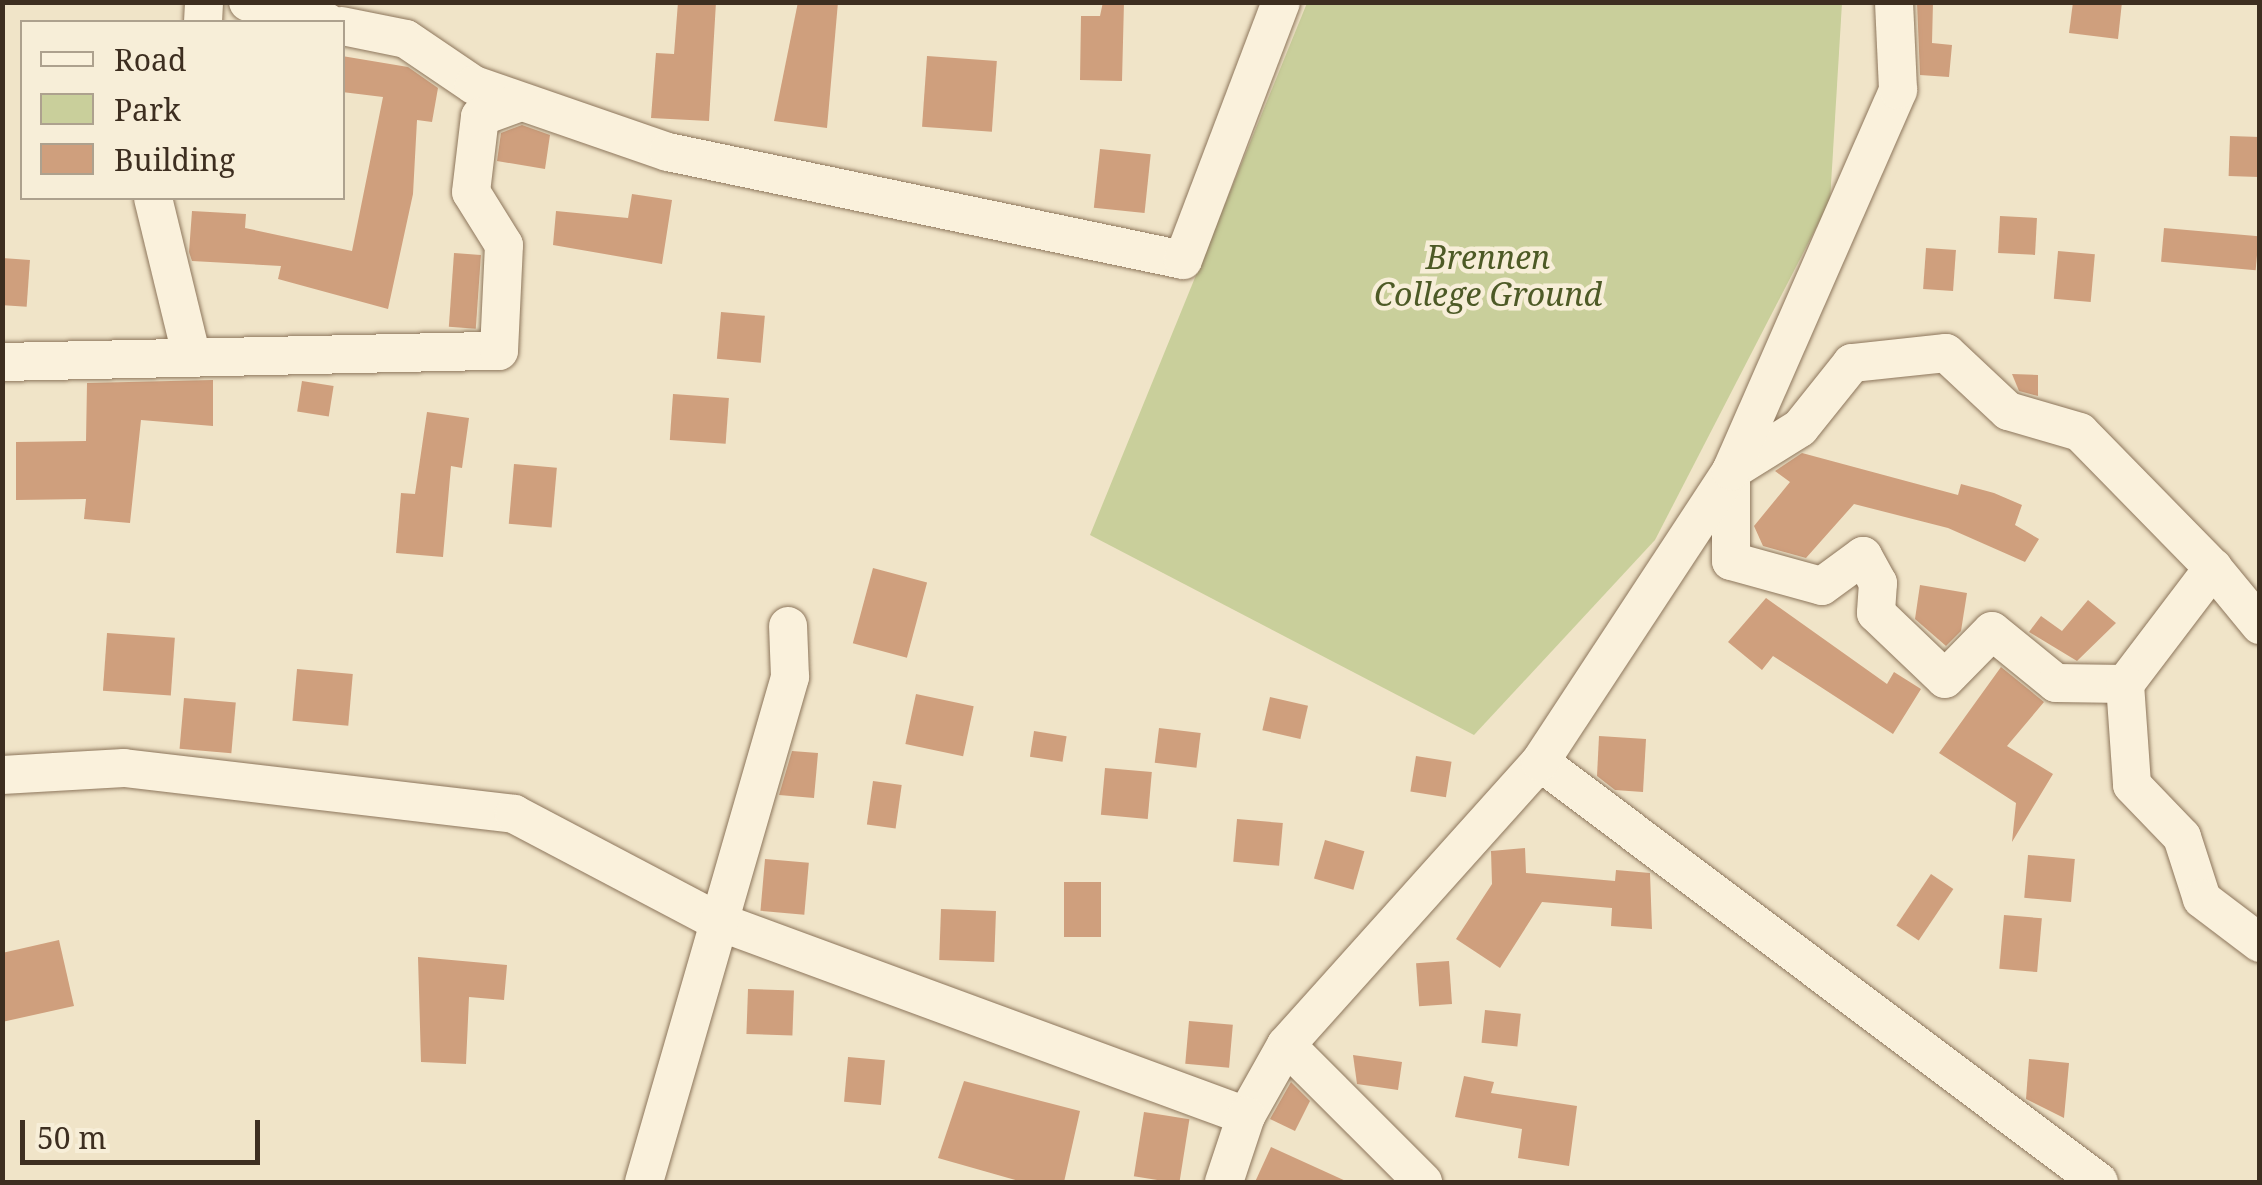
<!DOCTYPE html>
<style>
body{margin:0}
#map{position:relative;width:2262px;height:1185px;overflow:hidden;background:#f0e4c8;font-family:"Noto Serif",serif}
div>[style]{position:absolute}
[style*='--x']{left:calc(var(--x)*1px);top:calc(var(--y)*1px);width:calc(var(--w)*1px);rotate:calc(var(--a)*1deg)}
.green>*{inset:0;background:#c9cf9b}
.building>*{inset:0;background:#cf9f7d;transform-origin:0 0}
.roads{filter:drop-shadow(0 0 2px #8d765c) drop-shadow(0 0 2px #8d765c)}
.street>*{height:38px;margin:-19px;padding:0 19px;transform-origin:19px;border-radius:19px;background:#faf1dc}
span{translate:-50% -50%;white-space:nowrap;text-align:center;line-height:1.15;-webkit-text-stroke:9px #f7eed8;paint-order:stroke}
.park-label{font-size:32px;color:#4d5a26;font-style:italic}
.frame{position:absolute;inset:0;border:5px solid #3d2e20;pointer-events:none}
.legend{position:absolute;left:20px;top:20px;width:325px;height:180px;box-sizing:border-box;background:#f7eed8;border:2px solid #ada18e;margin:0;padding:12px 18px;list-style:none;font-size:30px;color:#3d2e20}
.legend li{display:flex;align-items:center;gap:20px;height:50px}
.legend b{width:50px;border:2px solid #ada18e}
.scale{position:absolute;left:20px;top:1120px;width:240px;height:45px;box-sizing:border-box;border:5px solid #3d2e20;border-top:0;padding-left:12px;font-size:30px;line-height:35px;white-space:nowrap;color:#3d2e20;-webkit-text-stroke:8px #f7eed8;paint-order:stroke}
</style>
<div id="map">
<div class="green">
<div style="clip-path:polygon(1307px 3px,1842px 3px,1830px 201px,1655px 540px,1474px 735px,1090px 535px)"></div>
</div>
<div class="building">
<div style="clip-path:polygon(678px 2px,716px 2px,709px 121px,651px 118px,656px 53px,674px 54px)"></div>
<div style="clip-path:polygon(798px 2px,838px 2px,827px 128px,774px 121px)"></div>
<div style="clip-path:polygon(1103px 2px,1124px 2px,1122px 81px,1080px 80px,1081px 16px,1100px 16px)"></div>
<div style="clip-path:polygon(1917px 2px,1933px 2px,1932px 43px,1952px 45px,1949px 77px,1920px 75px)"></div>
<div style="clip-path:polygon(2073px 2px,2122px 2px,2118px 39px,2069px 33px)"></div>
<div style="clip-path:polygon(342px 56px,408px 67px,438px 88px,432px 122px,417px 120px,413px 194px,388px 309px,278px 279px,281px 266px,192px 261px,189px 252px,192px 211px,246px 214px,245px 228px,352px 251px,383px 97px,342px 92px)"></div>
<div style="left:927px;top:56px;width:70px;height:71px;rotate:4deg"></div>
<div style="clip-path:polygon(522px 125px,550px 135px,545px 169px,497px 161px,501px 133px)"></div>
<div style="left:2230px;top:136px;width:30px;height:40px;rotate:2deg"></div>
<div style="left:1100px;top:149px;width:51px;height:59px;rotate:6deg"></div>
<div style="clip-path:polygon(632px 194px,672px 200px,662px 264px,553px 245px,556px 211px,628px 218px)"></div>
<div style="left:2000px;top:216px;width:37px;height:37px;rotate:3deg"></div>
<div style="left:2164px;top:228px;width:95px;height:34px;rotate:5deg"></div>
<div style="left:1926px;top:248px;width:30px;height:41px;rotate:4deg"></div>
<div style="left:2058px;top:251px;width:37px;height:48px;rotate:5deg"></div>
<div style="left:454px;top:253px;width:27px;height:74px;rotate:4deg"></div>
<div style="left:2px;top:258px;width:28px;height:47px;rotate:4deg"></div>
<div style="left:721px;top:312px;width:44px;height:47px;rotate:5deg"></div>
<div style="clip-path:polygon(2012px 374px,2038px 375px,2038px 396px,2019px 391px)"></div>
<div style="clip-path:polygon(213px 380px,213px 426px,141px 420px,130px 523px,84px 519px,86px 499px,16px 500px,16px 442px,86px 441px,87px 383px)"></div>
<div style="left:302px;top:381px;width:32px;height:31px;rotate:9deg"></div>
<div style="left:673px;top:394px;width:56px;height:46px;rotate:4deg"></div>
<div style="clip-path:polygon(427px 412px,469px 418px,462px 468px,451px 466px,443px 557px,396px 553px,401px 493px,415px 494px)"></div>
<div style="clip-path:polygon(1802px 453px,1958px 495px,1961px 484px,1994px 493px,2022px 505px,2015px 525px,2039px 539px,2025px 562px,1948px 528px,1854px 504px,1806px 558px,1763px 546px,1754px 526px,1790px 482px,1775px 471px)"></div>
<div style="left:514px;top:464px;width:43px;height:60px;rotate:5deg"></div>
<div style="left:873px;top:568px;width:56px;height:78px;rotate:15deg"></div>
<div style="clip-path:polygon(1920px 585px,1967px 593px,1961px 631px,1946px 646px,1915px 619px)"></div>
<div style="clip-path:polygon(1766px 598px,1887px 684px,1894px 672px,1921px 689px,1893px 734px,1773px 656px,1762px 670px,1728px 642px)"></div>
<div style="clip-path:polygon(2088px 600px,2116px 623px,2077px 661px,2029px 632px,2041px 616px,2062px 631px)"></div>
<div style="left:107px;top:633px;width:68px;height:58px;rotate:4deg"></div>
<div style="clip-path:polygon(2001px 667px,2044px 702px,2007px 746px,2053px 774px,2012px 842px,2016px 803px,1939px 753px)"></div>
<div style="left:297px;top:669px;width:56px;height:52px;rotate:5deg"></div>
<div style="left:916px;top:694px;width:59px;height:51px;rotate:12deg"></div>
<div style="left:1270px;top:697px;width:39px;height:34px;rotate:13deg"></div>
<div style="left:184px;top:698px;width:52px;height:51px;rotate:5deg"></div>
<div style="left:1159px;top:728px;width:42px;height:35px;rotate:7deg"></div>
<div style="left:1034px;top:731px;width:33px;height:26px;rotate:9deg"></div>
<div style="clip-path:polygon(1599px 736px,1646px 739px,1643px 792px,1615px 790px,1597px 776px)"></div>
<div style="clip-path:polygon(792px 751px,818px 753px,814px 798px,779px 795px)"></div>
<div style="left:1416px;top:756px;width:36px;height:36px;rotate:9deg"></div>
<div style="left:1105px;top:768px;width:47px;height:47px;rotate:5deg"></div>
<div style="left:873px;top:781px;width:29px;height:44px;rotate:8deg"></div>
<div style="left:1237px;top:819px;width:46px;height:43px;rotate:5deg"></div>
<div style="left:1325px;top:840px;width:41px;height:40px;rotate:16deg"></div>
<div style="clip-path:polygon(1525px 848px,1526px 873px,1615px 881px,1616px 870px,1650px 873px,1652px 929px,1611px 926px,1612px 908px,1542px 902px,1500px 968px,1456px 939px,1492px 884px,1491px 851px)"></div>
<div style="left:2028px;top:855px;width:47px;height:43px;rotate:5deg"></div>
<div style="left:765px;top:859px;width:44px;height:52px;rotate:5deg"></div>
<div style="left:1931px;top:874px;width:27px;height:62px;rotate:34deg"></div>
<div style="left:1064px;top:882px;width:37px;height:55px"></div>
<div style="left:941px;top:909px;width:55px;height:51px;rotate:2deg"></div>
<div style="left:2004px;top:915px;width:38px;height:54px;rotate:5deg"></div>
<div style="clip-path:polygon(59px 940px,74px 1006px,2px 1022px,2px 953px)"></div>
<div style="clip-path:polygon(418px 957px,507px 965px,504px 1000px,469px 997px,466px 1064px,421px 1062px)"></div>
<div style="left:1449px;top:961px;width:43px;height:33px;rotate:86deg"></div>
<div style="left:748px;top:989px;width:46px;height:45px;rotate:2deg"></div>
<div style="left:1485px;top:1010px;width:36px;height:33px;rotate:6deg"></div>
<div style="left:1189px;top:1021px;width:44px;height:43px;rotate:5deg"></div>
<div style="clip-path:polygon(1353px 1055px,1402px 1062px,1398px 1090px,1357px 1084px)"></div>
<div style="left:848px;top:1057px;width:37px;height:45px;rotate:5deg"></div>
<div style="clip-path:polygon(2029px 1059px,2069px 1063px,2064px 1118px,2026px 1099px)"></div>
<div style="clip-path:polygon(1464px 1076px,1494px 1082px,1491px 1093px,1577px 1106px,1569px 1166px,1518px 1158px,1522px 1129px,1455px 1117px)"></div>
<div style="clip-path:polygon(964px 1081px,1080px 1111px,1064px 1182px,1022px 1182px,938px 1158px)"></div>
<div style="clip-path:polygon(1291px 1082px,1310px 1101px,1295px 1131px,1270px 1119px)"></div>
<div style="left:1144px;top:1112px;width:46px;height:65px;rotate:9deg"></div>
<div style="clip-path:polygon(1271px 1147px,1348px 1182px,1255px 1182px)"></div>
</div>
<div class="roads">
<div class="street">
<div style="--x:248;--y:2;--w:81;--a:14.2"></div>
<div style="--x:203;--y:22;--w:20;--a:-87"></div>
<div style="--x:342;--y:26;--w:65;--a:11.5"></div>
<div style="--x:406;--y:39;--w:82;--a:34.1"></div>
<div style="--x:474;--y:85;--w:205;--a:19.1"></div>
<div style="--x:668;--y:152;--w:526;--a:11.84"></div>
<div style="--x:1183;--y:260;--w:276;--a:-69.2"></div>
<div style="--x:153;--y:198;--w:161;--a:76.3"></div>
<div style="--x:2;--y:362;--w:497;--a:-1.3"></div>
<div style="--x:499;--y:351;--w:106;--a:-87.3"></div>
<div style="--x:504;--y:245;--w:62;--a:-121.9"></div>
<div style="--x:471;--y:192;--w:76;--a:-83.2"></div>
<div style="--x:480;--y:117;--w:40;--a:-20.2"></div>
<div style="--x:2213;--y:568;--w:74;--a:50.5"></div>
<div style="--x:2125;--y:684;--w:146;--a:-52.8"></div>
<div style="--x:2213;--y:568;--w:190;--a:-134.4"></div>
<div style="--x:2080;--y:432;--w:75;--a:-163.7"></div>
<div style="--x:2008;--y:411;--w:85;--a:-136.9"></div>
<div style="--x:1946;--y:353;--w:95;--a:173.9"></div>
<div style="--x:1852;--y:363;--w:83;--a:128.7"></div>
<div style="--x:1800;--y:428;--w:81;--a:148.1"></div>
<div style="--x:1731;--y:471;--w:90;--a:90"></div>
<div style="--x:1731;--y:561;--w:94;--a:15.4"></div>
<div style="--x:1822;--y:586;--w:51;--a:-36.2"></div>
<div style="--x:1863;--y:556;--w:31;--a:61"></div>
<div style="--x:1878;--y:583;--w:30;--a:94"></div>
<div style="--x:1876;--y:613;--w:95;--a:43.7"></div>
<div style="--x:1945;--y:679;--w:67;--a:-45.6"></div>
<div style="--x:1992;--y:631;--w:82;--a:39.1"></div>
<div style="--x:2056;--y:683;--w:69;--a:0.8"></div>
<div style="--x:2125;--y:684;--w:101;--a:86"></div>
<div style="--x:2132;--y:785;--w:72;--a:46.1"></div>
<div style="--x:2182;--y:837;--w:65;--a:72.1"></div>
<div style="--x:2202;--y:899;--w:73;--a:37.2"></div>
<div style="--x:1540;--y:762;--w:699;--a:36.92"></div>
<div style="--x:2;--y:775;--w:122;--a:-3.3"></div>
<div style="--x:124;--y:768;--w:393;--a:6.7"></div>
<div style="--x:514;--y:814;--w:229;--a:27.8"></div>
<div style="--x:717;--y:921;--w:564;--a:20.23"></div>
<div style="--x:1246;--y:1116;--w:81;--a:-60.6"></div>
<div style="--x:1286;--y:1045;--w:380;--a:-48.1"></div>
<div style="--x:1540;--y:762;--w:348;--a:-56.7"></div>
<div style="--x:1731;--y:471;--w:416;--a:-66.3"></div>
<div style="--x:1898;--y:90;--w:88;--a:-92.6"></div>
<div style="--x:1286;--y:1045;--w:194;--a:45"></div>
<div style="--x:644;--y:1182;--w:526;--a:-73.87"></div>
<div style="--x:790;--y:677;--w:51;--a:-92.2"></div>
<div style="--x:1224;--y:1182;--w:70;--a:-71.6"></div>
</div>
</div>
<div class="park-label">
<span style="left:1488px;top:276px">Brennen<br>College Ground</span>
</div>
<div class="frame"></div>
<ul class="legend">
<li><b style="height:12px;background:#faf1dc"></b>Road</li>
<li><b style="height:28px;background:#c9cf9b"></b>Park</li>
<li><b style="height:28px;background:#cf9f7d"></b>Building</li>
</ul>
<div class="scale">50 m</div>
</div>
